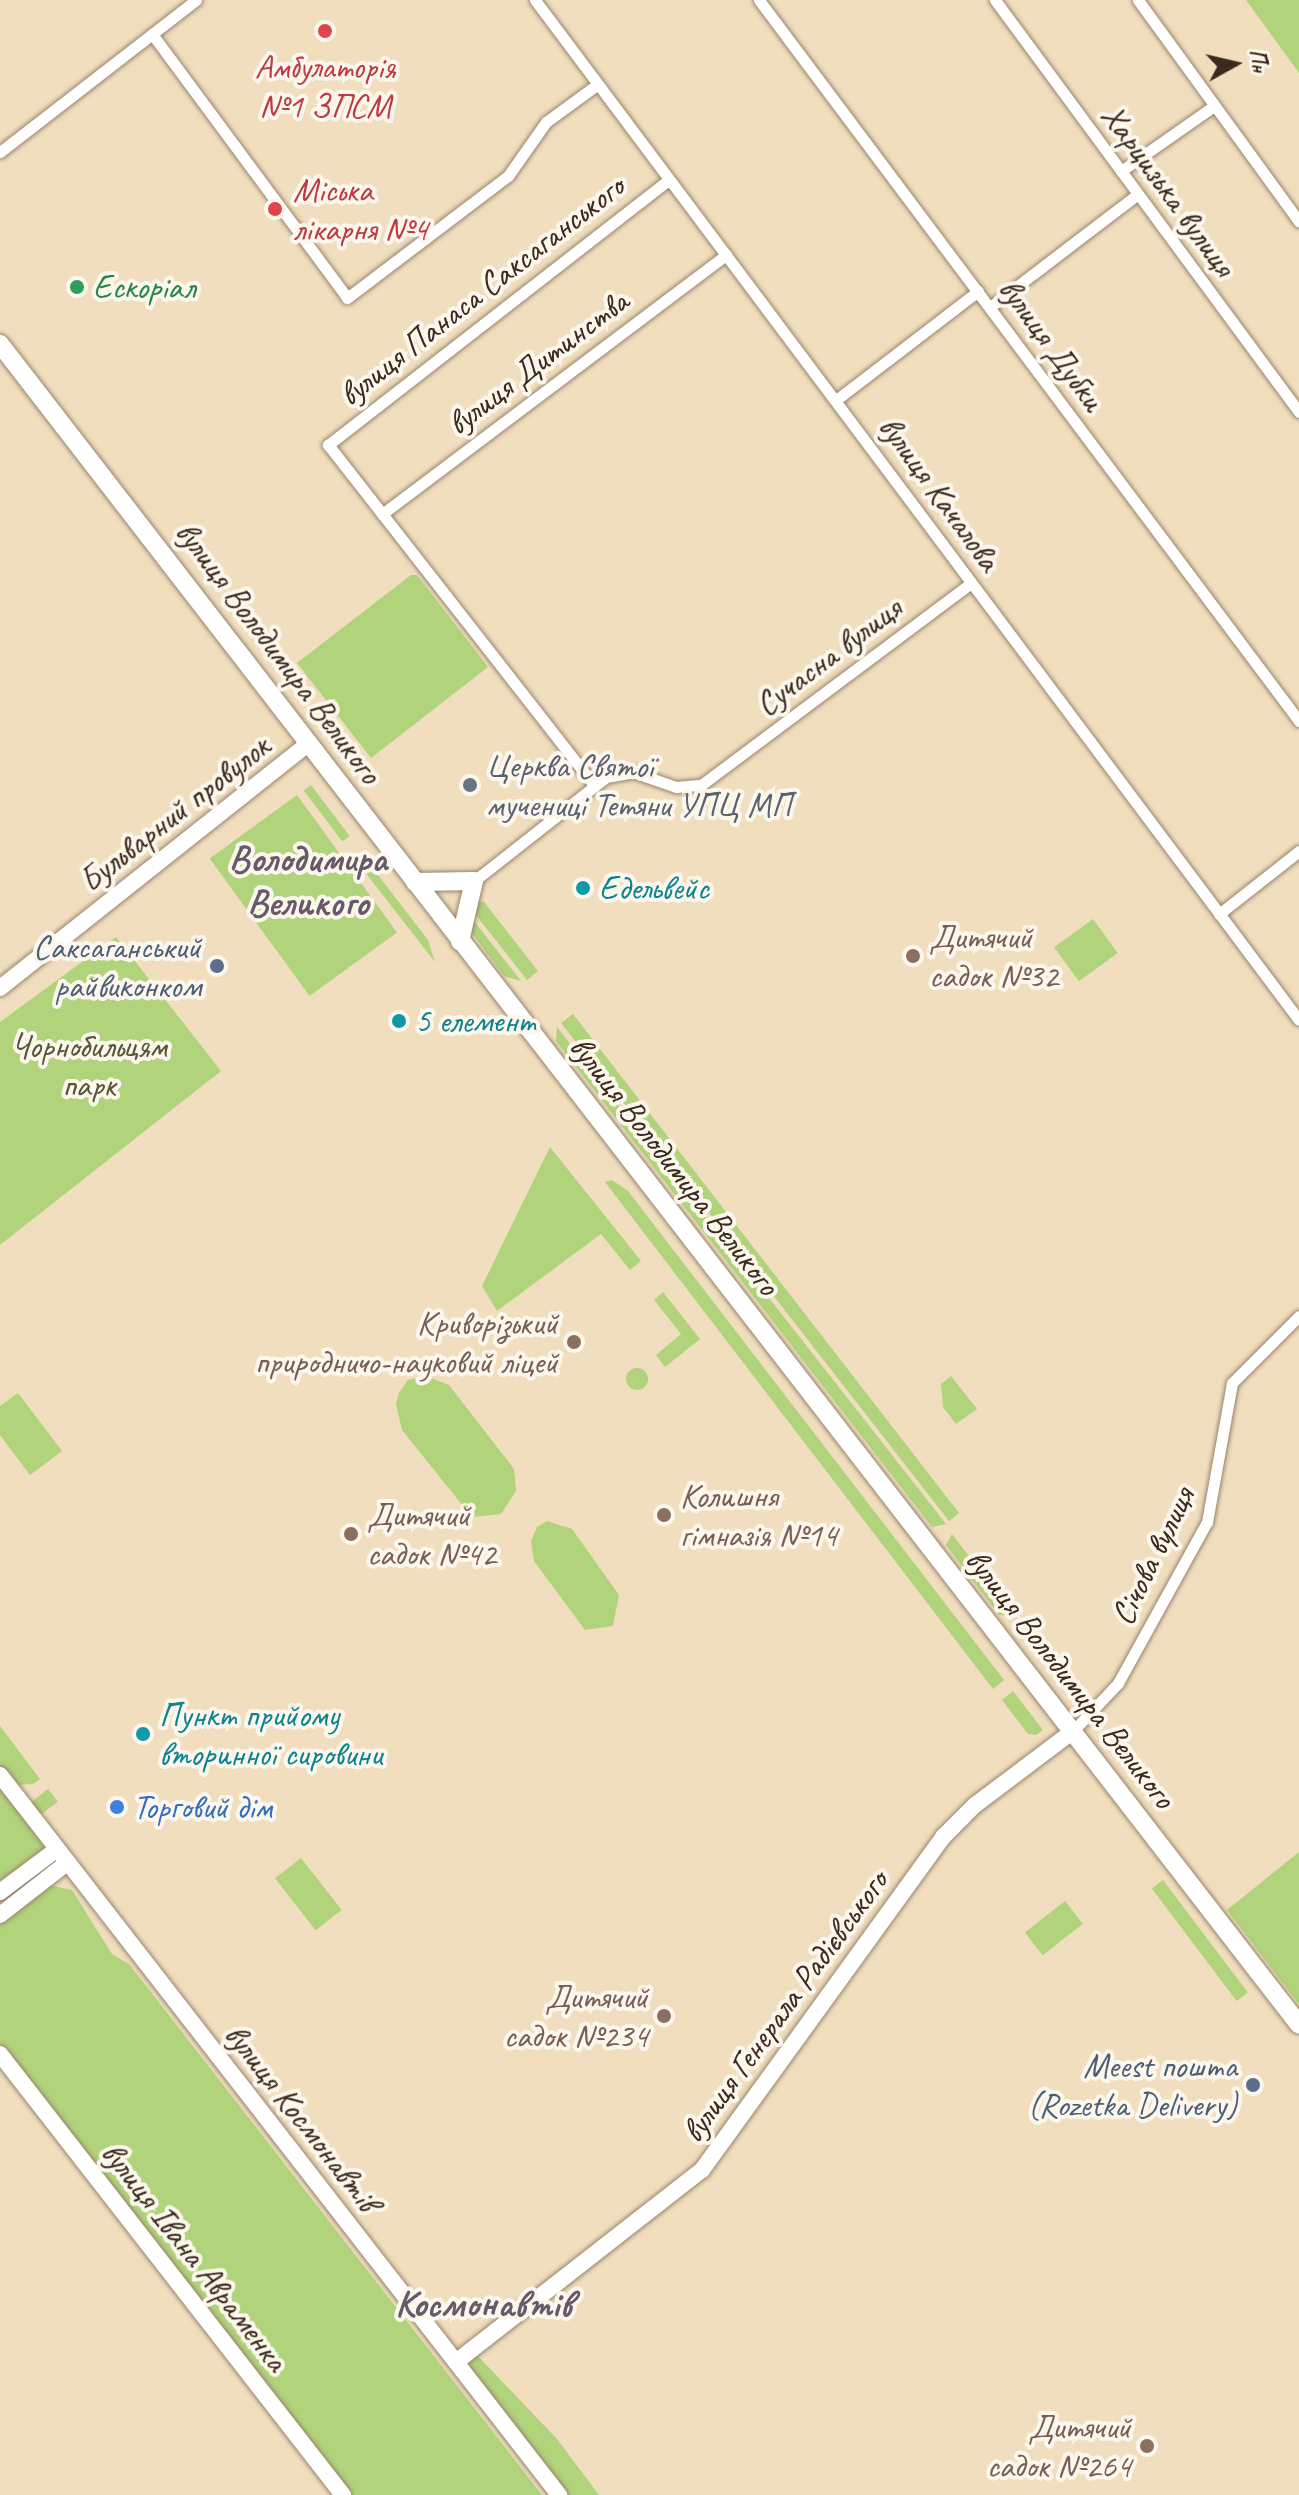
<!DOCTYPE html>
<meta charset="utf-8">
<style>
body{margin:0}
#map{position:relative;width:1299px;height:2495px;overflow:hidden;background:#f1debe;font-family:Caveat,sans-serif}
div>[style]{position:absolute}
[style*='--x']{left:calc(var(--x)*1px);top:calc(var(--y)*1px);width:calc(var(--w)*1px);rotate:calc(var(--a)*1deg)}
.green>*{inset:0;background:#b1d37b;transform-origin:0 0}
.round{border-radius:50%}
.roads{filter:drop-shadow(0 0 2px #96846e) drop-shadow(0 0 2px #96846e)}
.street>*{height:11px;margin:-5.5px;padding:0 5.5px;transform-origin:5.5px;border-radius:5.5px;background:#fff}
.secondary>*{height:16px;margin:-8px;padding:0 8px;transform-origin:8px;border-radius:8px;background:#fff}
.primary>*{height:18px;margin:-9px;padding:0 9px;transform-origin:9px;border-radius:9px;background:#fff}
.dots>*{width:22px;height:22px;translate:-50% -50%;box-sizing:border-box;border:4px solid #fbf7ec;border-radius:50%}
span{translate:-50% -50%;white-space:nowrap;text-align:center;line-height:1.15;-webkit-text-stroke:8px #fbf7ec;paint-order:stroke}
.health-label{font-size:34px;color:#be3a42}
.left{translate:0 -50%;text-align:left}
.street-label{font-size:34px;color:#3b2a1e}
.leisure-label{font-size:34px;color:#27864d}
.worship-label{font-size:34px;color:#5b616d}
.culture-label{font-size:34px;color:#0d838f}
.education-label{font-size:34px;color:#785e54}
.right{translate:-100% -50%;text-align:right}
.service-label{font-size:34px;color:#4e5e75}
.park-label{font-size:34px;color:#585435}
.shop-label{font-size:34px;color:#366cbe}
.quarter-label{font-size:38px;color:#685969;font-weight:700}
.north{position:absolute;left:1195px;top:24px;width:80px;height:80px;-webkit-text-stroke:6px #fbf7ec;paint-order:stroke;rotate:82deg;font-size:22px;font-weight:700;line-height:32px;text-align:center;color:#3b2a1e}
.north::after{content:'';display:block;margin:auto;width:28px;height:36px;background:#3b2a1e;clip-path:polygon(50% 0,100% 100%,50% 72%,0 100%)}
</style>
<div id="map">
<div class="green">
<div style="clip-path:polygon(1246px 0,1299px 0,1299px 73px)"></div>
<div style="clip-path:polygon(411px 575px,417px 575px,488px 667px,371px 758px,297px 663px)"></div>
<div style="left:311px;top:785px;width:64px;height:9px;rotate:53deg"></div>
<div style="left:297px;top:795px;width:170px;height:108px;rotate:54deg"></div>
<div style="clip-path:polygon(368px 862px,428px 940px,435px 962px,361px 867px)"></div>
<div style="clip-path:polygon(476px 901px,484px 902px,538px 971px,527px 980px,472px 910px)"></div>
<div style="clip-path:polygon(470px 916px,521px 981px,504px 976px,472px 933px)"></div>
<div style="left:1093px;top:919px;width:42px;height:48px;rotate:54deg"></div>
<div style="clip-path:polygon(116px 937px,221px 1071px,0 1245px,0 1022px)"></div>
<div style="clip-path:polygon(573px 1014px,959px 1513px,949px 1521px,561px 1023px)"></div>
<div style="clip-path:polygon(557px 1027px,946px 1524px,932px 1527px,556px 1041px)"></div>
<div style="clip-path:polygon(550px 1147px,641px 1261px,630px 1270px,601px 1234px,497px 1311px,482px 1286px)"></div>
<div style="clip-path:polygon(612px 1180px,628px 1191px,1004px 1680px,993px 1689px,605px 1182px)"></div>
<div style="clip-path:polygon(663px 1292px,700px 1339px,665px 1367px,656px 1355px,681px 1334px,654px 1300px)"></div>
<div class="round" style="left:626px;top:1368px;width:22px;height:22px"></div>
<div style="clip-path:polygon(426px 1376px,449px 1385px,514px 1469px,516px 1491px,501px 1514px,472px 1517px,402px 1430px,396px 1404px,399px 1393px,408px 1380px)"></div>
<div style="clip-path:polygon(951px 1376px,977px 1409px,956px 1424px,943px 1407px,941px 1384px)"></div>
<div style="clip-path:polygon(18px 1393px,62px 1451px,30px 1475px,0 1435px,0 1406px)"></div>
<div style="clip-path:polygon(547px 1521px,572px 1529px,619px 1595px,613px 1626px,585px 1630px,534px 1561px,531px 1541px,537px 1527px)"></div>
<div style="clip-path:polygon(952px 1534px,1011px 1611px,1007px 1615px,999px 1615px,946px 1545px)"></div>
<div style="clip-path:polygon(1013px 1691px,1043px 1730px,1036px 1735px,1028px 1734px,1002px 1700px)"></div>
<div style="clip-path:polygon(0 1726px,40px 1779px,33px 1784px,18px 1785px,0 1766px)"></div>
<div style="clip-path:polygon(0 1775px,57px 1849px,0 1892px)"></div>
<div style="left:48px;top:1789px;width:16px;height:23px;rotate:52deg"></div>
<div style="clip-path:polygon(1299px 1852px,1299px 2004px,1227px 1910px)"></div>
<div style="left:301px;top:1858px;width:66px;height:33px;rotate:52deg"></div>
<div style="left:1163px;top:1880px;width:141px;height:14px;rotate:53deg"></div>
<div style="clip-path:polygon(49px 1885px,72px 1890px,112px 1954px,129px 1964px,542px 2495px,347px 2495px,0 2046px,0 1922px)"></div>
<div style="left:1065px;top:1901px;width:29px;height:51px;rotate:52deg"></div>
<div style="clip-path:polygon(477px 2355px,557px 2439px,599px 2495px,562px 2495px,467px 2368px)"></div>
</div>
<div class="roads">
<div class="street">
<div style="--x:535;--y:0;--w:1274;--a:53.17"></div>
<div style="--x:759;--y:0;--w:901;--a:53.17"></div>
<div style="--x:995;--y:0;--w:512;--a:53.58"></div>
<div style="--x:1138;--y:0;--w:274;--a:54"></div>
<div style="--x:152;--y:34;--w:328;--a:53.5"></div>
<div style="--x:347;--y:298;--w:202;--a:-37.2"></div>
<div style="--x:508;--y:176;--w:66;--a:-54.9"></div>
<div style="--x:546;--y:122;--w:64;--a:-36.2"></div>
<div style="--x:0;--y:152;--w:248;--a:-37.8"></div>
<div style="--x:1121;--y:171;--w:113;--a:-35"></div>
<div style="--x:990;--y:307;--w:186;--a:-37.4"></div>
<div style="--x:836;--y:400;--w:179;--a:-37.5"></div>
<div style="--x:382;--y:514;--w:431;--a:-37"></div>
<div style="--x:594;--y:785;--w:432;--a:-128"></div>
<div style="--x:328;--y:445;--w:431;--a:-37.9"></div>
<div style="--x:474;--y:881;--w:168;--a:-38.2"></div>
<div style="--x:606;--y:777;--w:27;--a:-10"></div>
<div style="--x:633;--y:772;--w:46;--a:19.2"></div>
<div style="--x:676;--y:787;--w:25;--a:-5"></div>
<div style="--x:701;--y:785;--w:337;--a:-36.8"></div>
<div style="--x:1219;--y:914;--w:102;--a:-38.2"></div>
<div style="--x:1072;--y:1732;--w:67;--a:-46.8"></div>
<div style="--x:1118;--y:1683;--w:184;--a:-61.1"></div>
<div style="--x:1207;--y:1522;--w:141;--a:-79.8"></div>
<div style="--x:1232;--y:1383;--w:95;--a:-45"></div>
</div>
<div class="secondary">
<div style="--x:0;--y:988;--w:394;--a:-38.4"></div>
<div style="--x:0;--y:1775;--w:912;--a:52.17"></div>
<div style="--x:0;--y:1892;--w:71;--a:-37"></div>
<div style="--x:0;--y:1915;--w:86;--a:-37.9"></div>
<div style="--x:0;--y:2054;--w:559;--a:52.13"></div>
<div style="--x:456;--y:2362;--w:312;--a:-38"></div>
<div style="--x:702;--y:2170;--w:411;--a:-54.1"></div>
<div style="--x:943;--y:1837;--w:45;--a:-45"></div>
<div style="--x:975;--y:1805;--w:121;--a:-37"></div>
</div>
<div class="primary">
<div style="--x:0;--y:344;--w:2124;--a:52.3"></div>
<div style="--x:415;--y:882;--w:59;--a:-1"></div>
<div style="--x:474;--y:881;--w:62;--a:103.1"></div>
</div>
</div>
<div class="dots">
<div style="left:325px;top:31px;background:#e0444e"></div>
<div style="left:275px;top:209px;background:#e0444e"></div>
<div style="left:77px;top:287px;background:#2e9e5b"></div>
<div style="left:470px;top:785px;background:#6b7280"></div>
<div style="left:583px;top:888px;background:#0f9aa8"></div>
<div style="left:913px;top:956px;background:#8d6e63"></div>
<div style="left:217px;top:966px;background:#5c6f8a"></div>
<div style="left:399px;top:1021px;background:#0f9aa8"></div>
<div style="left:574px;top:1342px;background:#8d6e63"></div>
<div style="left:664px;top:1515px;background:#8d6e63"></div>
<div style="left:351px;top:1534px;background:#8d6e63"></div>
<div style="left:143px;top:1734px;background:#0f9aa8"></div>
<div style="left:117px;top:1807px;background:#3f7fe0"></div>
<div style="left:664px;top:2016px;background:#8d6e63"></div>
<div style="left:1253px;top:2085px;background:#5c6f8a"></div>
<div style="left:1147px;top:2446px;background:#8d6e63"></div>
</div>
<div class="health-label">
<span style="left:325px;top:86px">Амбулаторія<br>№1 ЗПСМ</span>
<span class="left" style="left:293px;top:209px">Міська<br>лікарня №4</span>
</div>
<div class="street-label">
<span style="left:1169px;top:190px;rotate:54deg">Харцизька вулиця</span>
<span style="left:481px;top:290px;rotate:-38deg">вулиця Панаса Саксаганського</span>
<span style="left:1052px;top:344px;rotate:54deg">вулиця Дубки</span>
<span style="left:537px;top:362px;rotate:-37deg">вулиця Дитинства</span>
<span style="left:940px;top:493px;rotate:54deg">вулиця Качалова</span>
<span style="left:279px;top:652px;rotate:53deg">вулиця Володимира Великого</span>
<span style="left:828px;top:656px;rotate:-37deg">Сучасна вулиця</span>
<span style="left:174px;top:813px;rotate:-38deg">Бульварний провулок</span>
<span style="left:675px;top:1165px;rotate:52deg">вулиця Володимира Великого</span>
<span style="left:1152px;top:1556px;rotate:-64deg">Січова вулиця</span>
<span style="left:1071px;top:1678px;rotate:52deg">вулиця Володимира Великого</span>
<span style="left:784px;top:2006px;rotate:-54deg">вулиця Генерала Радієвського</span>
<span style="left:302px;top:2117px;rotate:52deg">вулиця Космонавтів</span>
<span style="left:195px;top:2256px;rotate:52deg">вулиця Івана Авраменка</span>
</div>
<div class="leisure-label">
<span class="left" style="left:93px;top:287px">Ескоріал</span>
</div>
<div class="worship-label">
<span class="left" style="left:486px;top:785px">Церква Святої<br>мучениці Тетяни УПЦ МП</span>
</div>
<div class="culture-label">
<span class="left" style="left:599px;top:888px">Едельвейс</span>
<span class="left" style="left:415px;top:1021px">5 елемент</span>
<span class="left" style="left:159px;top:1734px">Пункт прийому<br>вторинної сировини</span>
</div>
<div class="education-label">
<span class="left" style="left:929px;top:956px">Дитячий<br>садок №32</span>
<span class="right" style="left:558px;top:1342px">Криворізький<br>природничо-науковий ліцей</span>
<span class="left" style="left:680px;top:1515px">Колишня<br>гімназія №14</span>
<span class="left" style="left:367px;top:1534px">Дитячий<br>садок №42</span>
<span class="right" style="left:648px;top:2016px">Дитячий<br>садок №234</span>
<span class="right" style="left:1131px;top:2446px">Дитячий<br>садок №264</span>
</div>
<div class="service-label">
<span class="right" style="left:201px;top:966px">Саксаганський<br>райвиконком</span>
<span class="right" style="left:1237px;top:2085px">Meest пошта<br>(Rozetka Delivery)</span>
</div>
<div class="park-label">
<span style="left:89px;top:1065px">Чорнобильцям<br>парк</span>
</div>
<div class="shop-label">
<span class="left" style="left:133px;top:1807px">Торговий дім</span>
</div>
<div class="quarter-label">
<span style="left:308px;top:881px">Володимира<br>Великого</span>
<span style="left:484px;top:2304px">Космонавтів</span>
</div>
<div class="north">Пн</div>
</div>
